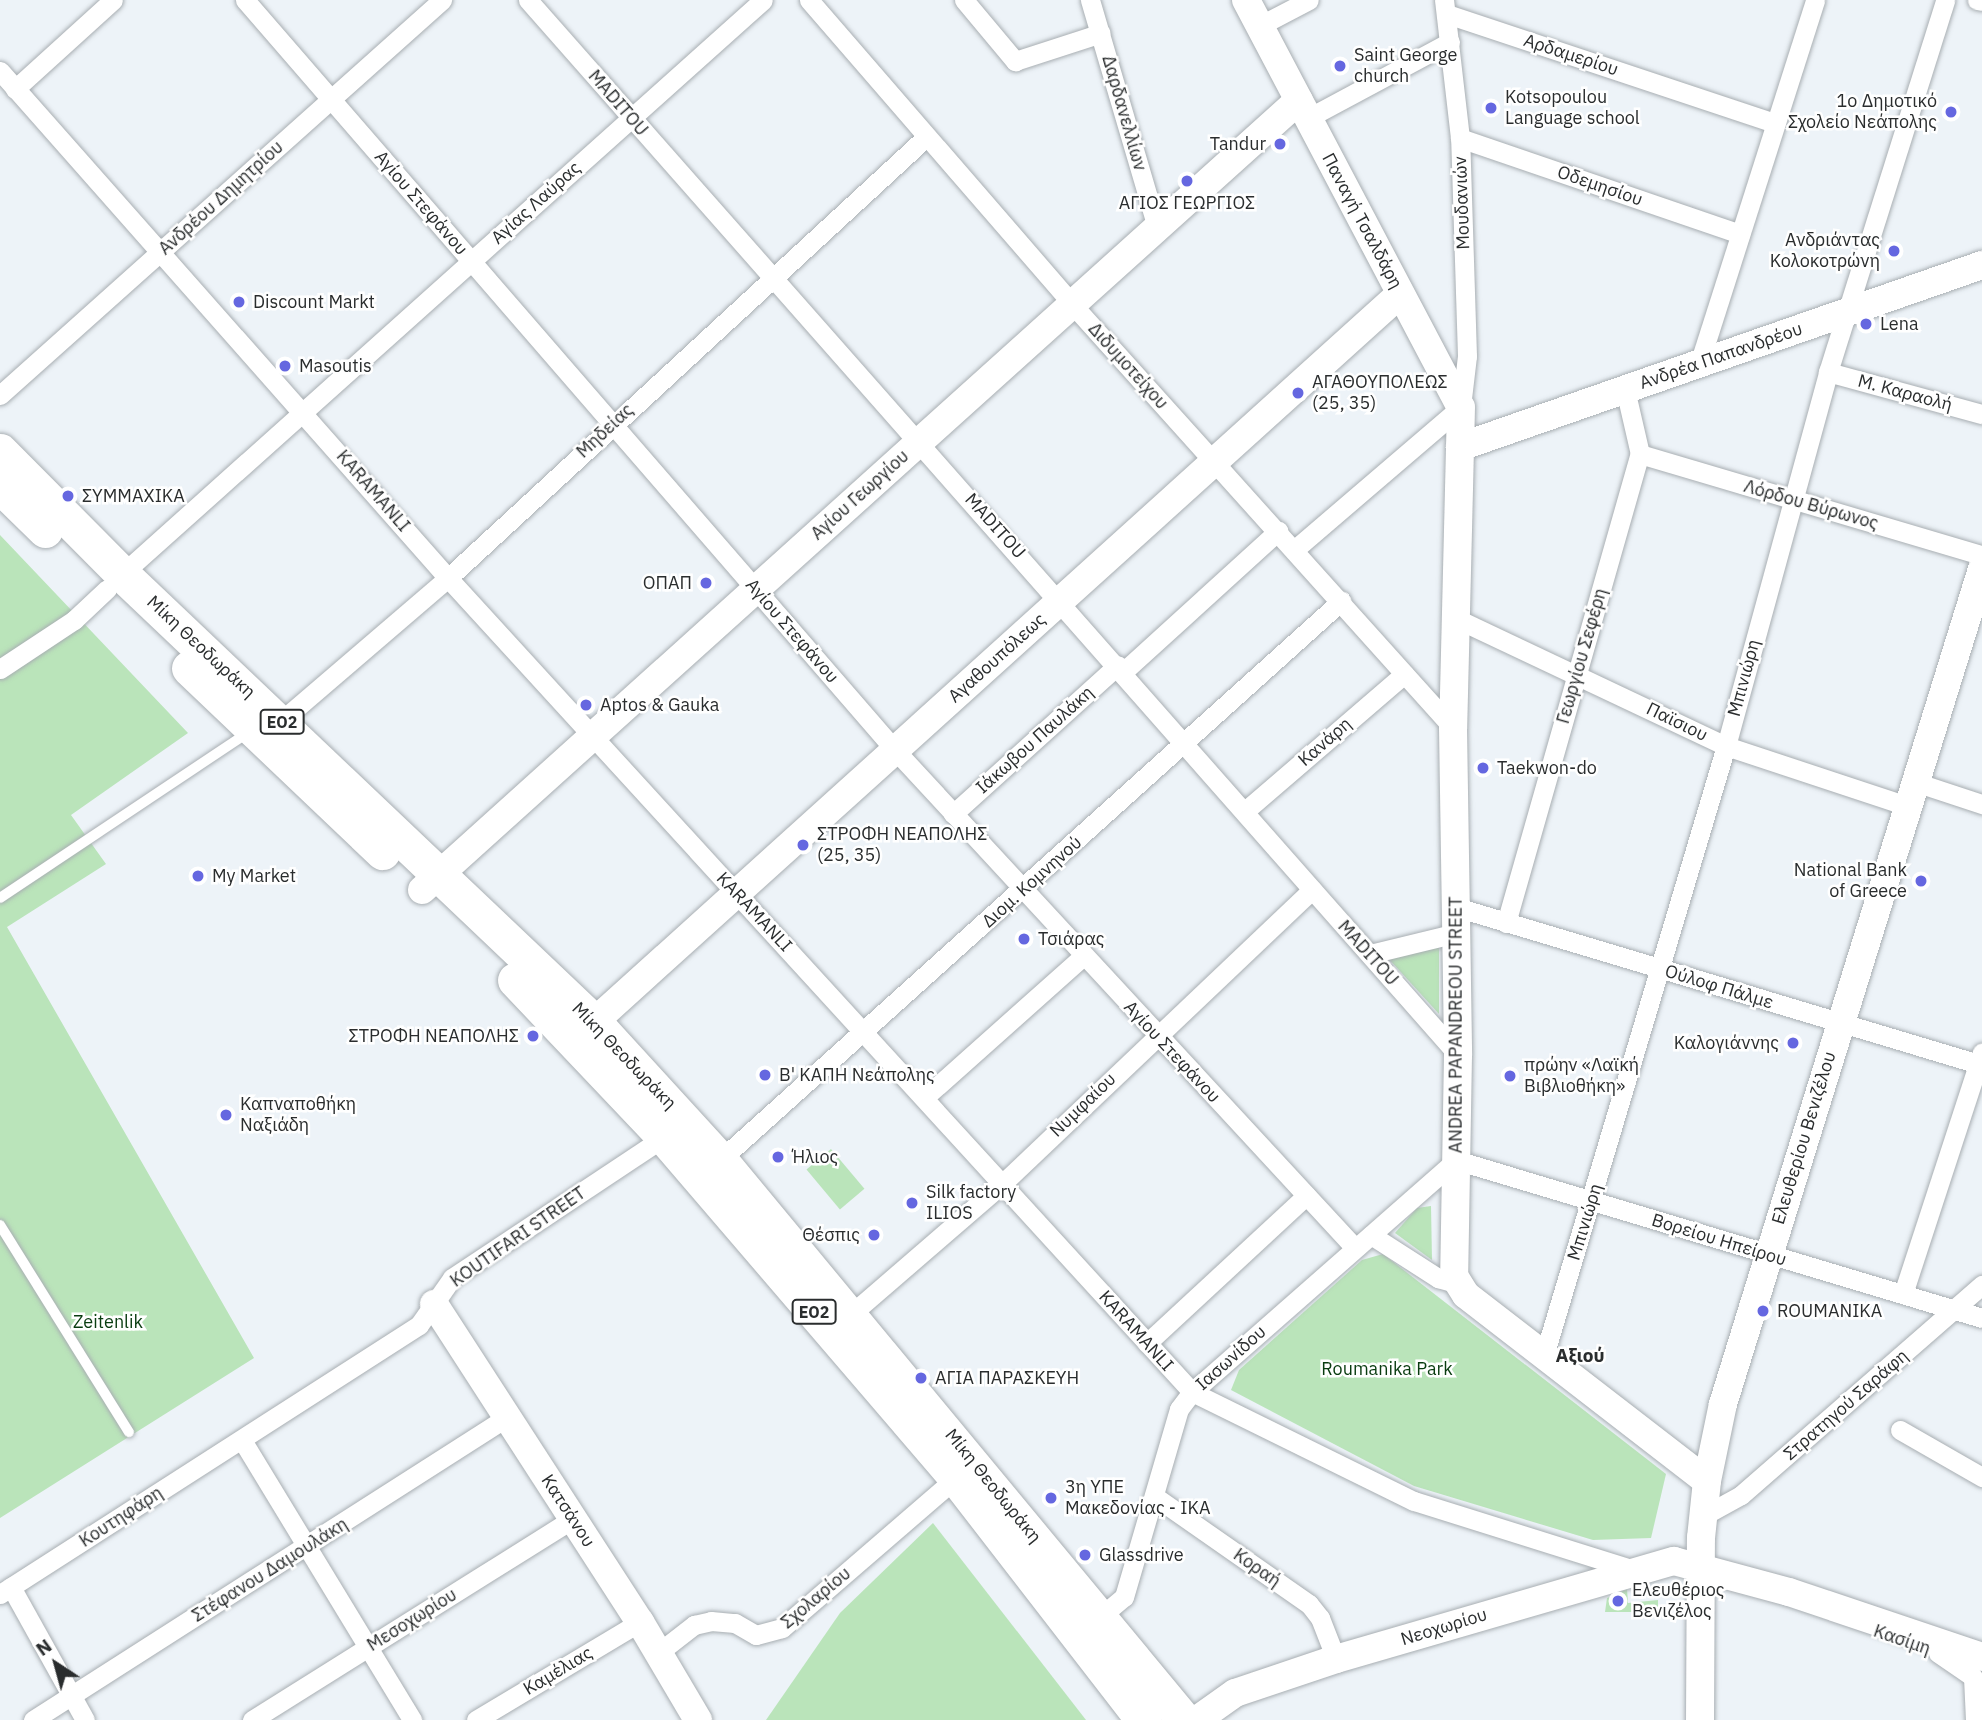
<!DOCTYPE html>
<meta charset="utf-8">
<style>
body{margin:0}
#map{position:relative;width:1982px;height:1720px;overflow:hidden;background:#edf3f8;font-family:"IBM Plex Sans",sans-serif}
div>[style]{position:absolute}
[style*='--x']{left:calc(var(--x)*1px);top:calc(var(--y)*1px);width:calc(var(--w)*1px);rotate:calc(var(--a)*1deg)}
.green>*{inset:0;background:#bae4ba;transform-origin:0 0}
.roads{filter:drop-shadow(0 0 2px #a8aeb2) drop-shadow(0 0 2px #a8aeb2)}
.lane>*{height:10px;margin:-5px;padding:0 5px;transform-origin:5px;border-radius:5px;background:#fff}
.street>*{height:19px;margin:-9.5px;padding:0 9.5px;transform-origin:9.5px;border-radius:9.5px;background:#fff}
.secondary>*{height:28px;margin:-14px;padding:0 14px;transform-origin:14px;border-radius:14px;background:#fff}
.highway>*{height:35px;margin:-17.5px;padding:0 17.5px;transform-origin:17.5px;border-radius:17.5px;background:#fff}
.dots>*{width:19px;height:19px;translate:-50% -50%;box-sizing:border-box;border:4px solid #fff;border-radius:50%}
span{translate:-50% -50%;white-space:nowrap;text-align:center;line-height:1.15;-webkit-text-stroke:5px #fff;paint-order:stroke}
.shield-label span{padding:2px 5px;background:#fff;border:2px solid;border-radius:5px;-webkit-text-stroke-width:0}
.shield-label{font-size:16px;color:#2a2d2e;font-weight:700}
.street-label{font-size:18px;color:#2a2d2e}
.poi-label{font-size:18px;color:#2a2d2e}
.left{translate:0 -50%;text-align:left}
.right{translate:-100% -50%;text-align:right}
.park-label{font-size:18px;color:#093c10}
.neighbourhood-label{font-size:19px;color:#2a2d2e;font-weight:700}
.north{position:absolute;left:21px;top:1629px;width:70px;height:70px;-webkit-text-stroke:5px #fff;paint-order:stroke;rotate:324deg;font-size:19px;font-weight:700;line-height:28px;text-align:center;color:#2a2d2e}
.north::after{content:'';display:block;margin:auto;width:24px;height:32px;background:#2a2d2e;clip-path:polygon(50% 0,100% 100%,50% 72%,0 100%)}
</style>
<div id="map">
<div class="green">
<div style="clip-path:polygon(0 535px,188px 733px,71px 815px,106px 864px,7px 927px,254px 1358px,0 1518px)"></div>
<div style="clip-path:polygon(1439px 946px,1439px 1014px,1388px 958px)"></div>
<div style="left:831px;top:1149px;width:52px;height:32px;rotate:50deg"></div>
<div style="clip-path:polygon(1431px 1206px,1432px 1260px,1395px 1233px,1417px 1208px)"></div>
<div style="clip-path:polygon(1383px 1254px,1666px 1474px,1651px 1538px,1593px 1540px,1414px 1486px,1231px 1390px,1239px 1370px,1362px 1260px)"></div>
<div style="clip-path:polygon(933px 1523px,1086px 1720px,766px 1720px,840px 1613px)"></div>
<div style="clip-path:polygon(1627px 1589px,1628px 1603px,1658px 1600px,1658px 1612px,1605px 1612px,1607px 1598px)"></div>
</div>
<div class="roads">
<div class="lane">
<div style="--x:0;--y:898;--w:297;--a:-33.7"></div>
<div style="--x:0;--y:1225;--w:244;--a:58.1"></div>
</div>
<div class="street">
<div style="--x:245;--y:0;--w:992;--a:49.09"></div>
<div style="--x:895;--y:750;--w:678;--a:47.27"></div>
<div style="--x:528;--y:0;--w:1406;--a:48.6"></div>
<div style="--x:809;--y:0;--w:402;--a:49.1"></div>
<div style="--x:1072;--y:304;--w:570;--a:48.06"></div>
<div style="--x:964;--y:0;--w:80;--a:50.1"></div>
<div style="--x:1015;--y:61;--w:90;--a:-18"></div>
<div style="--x:1090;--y:0;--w:237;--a:73.6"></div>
<div style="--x:1977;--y:0;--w:5;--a:11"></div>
<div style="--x:1447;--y:14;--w:346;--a:18.4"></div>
<div style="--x:1259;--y:26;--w:56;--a:-27.5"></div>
<div style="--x:0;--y:71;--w:677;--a:48.54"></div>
<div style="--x:448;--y:578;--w:1103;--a:47.57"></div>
<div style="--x:1192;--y:1392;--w:247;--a:26.2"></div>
<div style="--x:1414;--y:1501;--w:231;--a:17.4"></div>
<div style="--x:15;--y:89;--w:132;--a:-42.2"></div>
<div style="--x:1308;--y:118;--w:161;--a:-28.2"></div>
<div style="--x:1460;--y:138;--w:296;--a:18.9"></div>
<div style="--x:1699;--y:364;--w:382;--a:-72.3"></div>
<div style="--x:1828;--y:372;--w:160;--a:15.3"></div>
<div style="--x:0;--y:395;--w:593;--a:-41.79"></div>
<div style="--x:1640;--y:454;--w:357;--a:16.5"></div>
<div style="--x:1294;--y:550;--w:220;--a:-40.6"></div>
<div style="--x:1461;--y:407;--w:51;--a:-83.3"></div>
<div style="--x:1467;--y:356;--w:218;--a:-91.8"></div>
<div style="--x:1460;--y:138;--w:139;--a:-96.6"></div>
<div style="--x:122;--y:574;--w:860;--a:-41.84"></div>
<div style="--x:1455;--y:618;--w:300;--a:25.3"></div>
<div style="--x:1726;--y:746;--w:191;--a:18.3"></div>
<div style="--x:0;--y:669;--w:89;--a:-33.5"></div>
<div style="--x:74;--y:620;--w:45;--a:-43.2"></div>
<div style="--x:1123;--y:672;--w:210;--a:-42.3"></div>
<div style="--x:281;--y:721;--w:220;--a:-40.6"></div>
<div style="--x:448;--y:578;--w:650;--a:-42.69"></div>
<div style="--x:1915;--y:782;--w:71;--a:18.2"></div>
<div style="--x:1245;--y:811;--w:210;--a:-40.7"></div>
<div style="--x:953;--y:814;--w:222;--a:-42.1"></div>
<div style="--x:1456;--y:907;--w:549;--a:16.72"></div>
<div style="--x:1506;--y:923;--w:488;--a:-74.1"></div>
<div style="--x:1640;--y:454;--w:67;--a:-103"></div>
<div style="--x:1370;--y:954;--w:89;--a:-13.6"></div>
<div style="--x:925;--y:1097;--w:212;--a:-41.7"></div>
<div style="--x:720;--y:1160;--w:836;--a:-41.99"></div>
<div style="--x:1371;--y:1235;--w:80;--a:32.7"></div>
<div style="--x:1438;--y:1278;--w:19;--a:16"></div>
<div style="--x:1903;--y:1294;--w:254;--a:-71.9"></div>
<div style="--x:850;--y:1315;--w:202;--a:-40.8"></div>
<div style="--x:1003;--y:1183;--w:426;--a:-43.5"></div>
<div style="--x:1147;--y:1343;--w:217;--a:-42.8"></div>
<div style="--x:1544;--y:1356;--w:637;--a:-73.39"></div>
<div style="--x:1726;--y:746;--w:388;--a:-74.7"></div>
<div style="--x:1828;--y:372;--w:390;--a:-72.5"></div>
<div style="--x:1900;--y:1430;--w:95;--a:29.8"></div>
<div style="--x:242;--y:1440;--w:328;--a:58.7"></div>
<div style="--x:1154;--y:1496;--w:189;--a:34.9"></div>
<div style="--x:1309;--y:1604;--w:18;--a:52"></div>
<div style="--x:1320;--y:1618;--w:44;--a:68.7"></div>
<div style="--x:1703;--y:1516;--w:43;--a:-28.9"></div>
<div style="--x:1741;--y:1495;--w:320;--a:-41.1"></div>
<div style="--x:11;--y:1587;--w:152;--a:60.9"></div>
<div style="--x:0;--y:1594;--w:498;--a:-32.7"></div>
<div style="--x:419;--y:1325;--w:57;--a:-54.9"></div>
<div style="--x:452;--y:1278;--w:255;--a:-33.6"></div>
<div style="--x:1100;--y:1617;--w:31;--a:-40"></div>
<div style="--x:1124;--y:1597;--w:196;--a:-73.7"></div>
<div style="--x:1179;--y:1409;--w:21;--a:-53"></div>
<div style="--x:1192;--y:1392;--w:351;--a:-41.3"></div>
<div style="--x:1456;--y:1160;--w:549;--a:16.72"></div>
<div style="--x:658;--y:1653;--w:46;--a:-37.9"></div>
<div style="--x:694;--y:1625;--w:17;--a:-13"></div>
<div style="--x:711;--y:1621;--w:24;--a:5"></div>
<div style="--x:735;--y:1623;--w:24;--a:30"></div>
<div style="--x:756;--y:1635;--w:27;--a:-15"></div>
<div style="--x:782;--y:1628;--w:230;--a:-40.8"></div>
<div style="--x:1938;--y:1653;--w:42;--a:34.4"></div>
<div style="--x:1973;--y:1677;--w:43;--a:87.3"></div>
<div style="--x:33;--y:1720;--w:563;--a:-32.59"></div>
<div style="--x:252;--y:1720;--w:379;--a:-32.1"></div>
<div style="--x:476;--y:1720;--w:191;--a:-30.9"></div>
</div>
<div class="secondary">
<div style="--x:1246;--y:0;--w:460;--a:62.2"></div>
<div style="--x:1461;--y:407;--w:321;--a:91.4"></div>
<div style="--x:1453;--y:728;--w:327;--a:89.1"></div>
<div style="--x:1458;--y:1055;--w:221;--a:91"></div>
<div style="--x:1454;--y:1276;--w:22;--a:58"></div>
<div style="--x:1466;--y:1295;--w:304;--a:37.7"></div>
<div style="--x:1460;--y:447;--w:553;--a:-19.22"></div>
<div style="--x:422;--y:890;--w:1180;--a:-42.01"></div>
<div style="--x:594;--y:1022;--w:1086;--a:-42.09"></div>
<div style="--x:434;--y:1304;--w:379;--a:57.1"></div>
<div style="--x:640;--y:1622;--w:114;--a:59.4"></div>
<div style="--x:1197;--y:1720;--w:47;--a:-35.4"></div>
<div style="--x:1235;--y:1693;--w:107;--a:-18.6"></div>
<div style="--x:1336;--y:1659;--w:352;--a:-16.2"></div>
<div style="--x:1674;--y:1561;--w:119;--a:15.1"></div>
<div style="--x:1789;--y:1592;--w:204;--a:18.6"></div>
<div style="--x:1700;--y:1720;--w:182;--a:-89.7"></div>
<div style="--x:1701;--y:1538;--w:57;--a:-84"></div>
<div style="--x:1707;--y:1481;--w:79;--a:-78.3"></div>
<div style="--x:1723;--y:1404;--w:874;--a:-72.77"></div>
</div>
<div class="highway">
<div style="--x:0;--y:451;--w:173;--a:45.2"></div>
<div style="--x:122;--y:574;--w:651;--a:43.51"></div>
<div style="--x:594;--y:1022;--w:187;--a:47.6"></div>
<div style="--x:720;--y:1160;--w:727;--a:50.36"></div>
<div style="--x:0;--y:486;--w:63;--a:44.4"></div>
<div style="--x:189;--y:668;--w:267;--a:43.6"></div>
<div style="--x:515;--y:980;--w:216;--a:46.5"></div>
<div style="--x:664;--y:1137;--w:449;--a:49.4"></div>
<div style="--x:956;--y:1478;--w:306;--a:52.3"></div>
</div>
</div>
<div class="dots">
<div style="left:1340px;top:66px;background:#6567e0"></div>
<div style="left:1491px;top:108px;background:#6567e0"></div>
<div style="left:1951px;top:112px;background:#6567e0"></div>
<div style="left:1280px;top:144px;background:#6567e0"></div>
<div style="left:1187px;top:181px;background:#6567e0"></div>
<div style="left:1894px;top:251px;background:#6567e0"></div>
<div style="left:239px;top:302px;background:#6567e0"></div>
<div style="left:1866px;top:324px;background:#6567e0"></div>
<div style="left:285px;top:366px;background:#6567e0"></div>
<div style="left:1298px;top:393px;background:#6567e0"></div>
<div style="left:68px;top:496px;background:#6567e0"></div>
<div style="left:706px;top:583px;background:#6567e0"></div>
<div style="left:586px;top:705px;background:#6567e0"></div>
<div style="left:1483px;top:768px;background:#6567e0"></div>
<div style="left:803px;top:845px;background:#6567e0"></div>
<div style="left:198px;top:876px;background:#6567e0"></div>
<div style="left:1921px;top:881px;background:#6567e0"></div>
<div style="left:1024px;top:939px;background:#6567e0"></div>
<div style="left:533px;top:1036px;background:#6567e0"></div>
<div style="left:1793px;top:1043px;background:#6567e0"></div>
<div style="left:765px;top:1075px;background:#6567e0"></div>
<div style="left:1510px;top:1076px;background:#6567e0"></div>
<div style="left:226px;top:1115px;background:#6567e0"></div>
<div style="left:778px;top:1157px;background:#6567e0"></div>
<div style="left:912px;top:1203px;background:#6567e0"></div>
<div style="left:874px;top:1235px;background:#6567e0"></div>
<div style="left:1763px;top:1311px;background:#6567e0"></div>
<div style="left:921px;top:1378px;background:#6567e0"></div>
<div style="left:1051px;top:1498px;background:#6567e0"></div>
<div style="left:1085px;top:1555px;background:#6567e0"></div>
<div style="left:1618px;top:1601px;background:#6567e0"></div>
</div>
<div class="shield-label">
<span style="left:282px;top:722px">ΕΟ2</span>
<span style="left:814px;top:1312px">ΕΟ2</span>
</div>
<div class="street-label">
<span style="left:1571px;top:55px;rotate:18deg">Αρδαμερίου</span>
<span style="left:618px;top:103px;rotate:49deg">MADITOU</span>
<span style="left:1124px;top:113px;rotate:74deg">Δαρδανελλίων</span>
<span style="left:1600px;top:186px;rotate:19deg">Οδεμησίου</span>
<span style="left:221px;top:198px;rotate:-42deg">Ανδρέου Δημητρίου</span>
<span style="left:421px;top:203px;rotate:49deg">Αγίου Στεφάνου</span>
<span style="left:536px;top:203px;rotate:-42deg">Αγίας Λαύρας</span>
<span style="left:1462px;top:203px;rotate:-92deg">Μουδανιών</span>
<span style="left:1362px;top:221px;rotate:62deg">Παναγή Τσαλδάρη</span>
<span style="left:1721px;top:356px;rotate:-19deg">Ανδρέα Παπανδρέου</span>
<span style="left:1128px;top:366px;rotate:48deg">Διδυμοτείχου</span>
<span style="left:1905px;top:393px;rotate:15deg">Μ. Καραολή</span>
<span style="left:605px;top:431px;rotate:-43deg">Μηδείας</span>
<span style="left:373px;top:491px;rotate:49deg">KARAMANLI</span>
<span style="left:860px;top:495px;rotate:-42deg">Αγίου Γεωργίου</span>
<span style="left:1811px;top:505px;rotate:16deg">Λόρδου Βύρωνος</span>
<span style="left:995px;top:526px;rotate:48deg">MADITOU</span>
<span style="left:792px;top:631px;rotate:49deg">Αγίου Στεφάνου</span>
<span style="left:201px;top:647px;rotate:43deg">Μίκη Θεοδωράκη</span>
<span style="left:1582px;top:656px;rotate:-74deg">Γεωργίου Σεφέρη</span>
<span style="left:997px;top:658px;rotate:-42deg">Αγαθουπόλεως</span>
<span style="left:1744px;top:678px;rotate:-75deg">Μπινιώρη</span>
<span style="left:1677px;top:722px;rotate:26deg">Παϊσιου</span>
<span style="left:1035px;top:740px;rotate:-42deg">Ιάκωβου Παυλάκη</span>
<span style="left:1325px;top:742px;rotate:-41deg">Κανάρη</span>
<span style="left:1032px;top:882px;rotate:-42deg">Διομ. Κομνηνού</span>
<span style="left:754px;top:912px;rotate:47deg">KARAMANLI</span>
<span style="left:1368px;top:953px;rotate:48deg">MADITOU</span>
<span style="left:1719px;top:987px;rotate:17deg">Ούλοφ Πάλμε</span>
<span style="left:1456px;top:1025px;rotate:-90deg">ANDREA PAPANDREOU STREET</span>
<span style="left:1172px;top:1052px;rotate:47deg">Αγίου Στεφάνου</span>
<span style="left:624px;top:1056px;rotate:46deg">Μίκη Θεοδωράκη</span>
<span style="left:1083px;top:1105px;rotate:-44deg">Νυμφαίου</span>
<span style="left:1804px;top:1138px;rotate:-73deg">Ελευθερίου Βενιζέλου</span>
<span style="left:1585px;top:1222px;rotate:-73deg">Μπινιώρη</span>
<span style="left:518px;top:1237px;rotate:-35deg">KOUTIFARI STREET</span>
<span style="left:1719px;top:1240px;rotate:17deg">Βορείου Ηπείρου</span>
<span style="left:1136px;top:1331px;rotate:48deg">KARAMANLI</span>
<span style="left:1231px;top:1358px;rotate:-42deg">Ιασωνίδου</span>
<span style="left:1846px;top:1405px;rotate:-41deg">Στρατηγού Σαράφη</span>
<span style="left:993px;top:1486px;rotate:51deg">Μίκη Θεοδωράκη</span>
<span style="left:568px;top:1511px;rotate:57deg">Κατσάνου</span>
<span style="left:121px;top:1517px;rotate:-33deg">Κουτηφάρη</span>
<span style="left:1257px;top:1568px;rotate:35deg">Κοραή</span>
<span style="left:270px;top:1570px;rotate:-32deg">Στέφανου Δαμουλάκη</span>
<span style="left:816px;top:1598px;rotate:-40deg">Σχολαρίου</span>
<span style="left:412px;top:1620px;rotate:-32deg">Μεσοχωρίου</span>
<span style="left:1444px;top:1627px;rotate:-17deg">Νεοχωρίου</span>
<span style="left:1902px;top:1640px;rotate:19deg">Κασίμη</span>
<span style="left:558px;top:1671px;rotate:-31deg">Καμέλιας</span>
</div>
<div class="poi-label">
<span class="left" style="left:1354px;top:66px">Saint George<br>church</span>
<span class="left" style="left:1505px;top:108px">Kotsopoulou<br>Language school</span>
<span class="right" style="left:1937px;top:112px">1ο Δημοτικό<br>Σχολείο Νεάπολης</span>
<span class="right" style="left:1266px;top:144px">Tandur</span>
<span style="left:1187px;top:203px">ΑΓΙΟΣ ΓΕΩΡΓΙΟΣ</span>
<span class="right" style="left:1880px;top:251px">Ανδριάντας<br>Κολοκοτρώνη</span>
<span class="left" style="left:253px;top:302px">Discount Markt</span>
<span class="left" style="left:1880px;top:324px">Lena</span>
<span class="left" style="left:299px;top:366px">Masoutis</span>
<span class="left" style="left:1312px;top:393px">ΑΓΑΘΟΥΠΟΛΕΩΣ<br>(25, 35)</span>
<span class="left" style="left:82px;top:496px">ΣΥΜΜΑΧΙΚΑ</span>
<span class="right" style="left:692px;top:583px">ΟΠΑΠ</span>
<span class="left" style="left:600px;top:705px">Aptos &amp; Gauka</span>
<span class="left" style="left:1497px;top:768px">Taekwon-do</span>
<span class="left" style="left:817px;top:845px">ΣΤΡΟΦΗ ΝΕΑΠΟΛΗΣ<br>(25, 35)</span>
<span class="right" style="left:1907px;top:881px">National Bank<br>of Greece</span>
<span class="left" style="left:212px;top:876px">My Market</span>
<span class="left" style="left:1038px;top:939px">Τσιάρας</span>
<span class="right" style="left:519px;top:1036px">ΣΤΡΟΦΗ ΝΕΑΠΟΛΗΣ</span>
<span class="right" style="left:1779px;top:1043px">Καλογιάννης</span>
<span class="left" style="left:1524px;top:1076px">πρώην «Λαϊκή<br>Βιβλιοθήκη»</span>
<span class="left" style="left:779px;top:1075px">Β' ΚΑΠΗ Νεάπολης</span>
<span class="left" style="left:240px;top:1115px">Καπναποθήκη<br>Ναξιάδη</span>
<span class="left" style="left:792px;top:1157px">Ήλιος</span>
<span class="left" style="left:926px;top:1203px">Silk factory<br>ILIOS</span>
<span class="right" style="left:860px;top:1235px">Θέσπις</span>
<span class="left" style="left:1777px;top:1311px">ROUMANIKA</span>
<span class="left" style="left:935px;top:1378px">ΑΓΙΑ ΠΑΡΑΣΚΕΥΗ</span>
<span class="left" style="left:1065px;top:1498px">3η ΥΠΕ<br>Μακεδονίας - IKA</span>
<span class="left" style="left:1099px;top:1555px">Glassdrive</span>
<span class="left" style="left:1632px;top:1601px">Ελευθέριος<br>Βενιζέλος</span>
</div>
<div class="park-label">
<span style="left:108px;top:1322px">Zeitenlik</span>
<span style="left:1387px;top:1369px">Roumanika Park</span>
</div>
<div class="neighbourhood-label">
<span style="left:1580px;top:1356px">Αξιού</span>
</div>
<div class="north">N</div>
</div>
